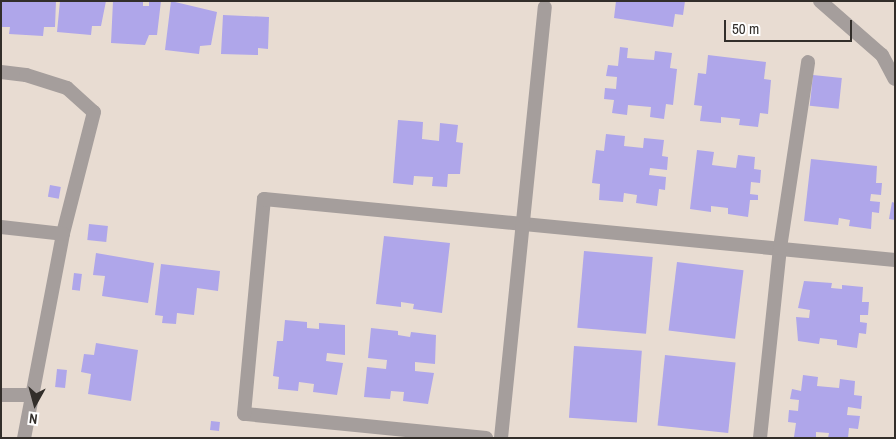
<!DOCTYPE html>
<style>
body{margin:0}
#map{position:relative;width:896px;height:439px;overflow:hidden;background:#e8dcd2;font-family:"Archivo Narrow",sans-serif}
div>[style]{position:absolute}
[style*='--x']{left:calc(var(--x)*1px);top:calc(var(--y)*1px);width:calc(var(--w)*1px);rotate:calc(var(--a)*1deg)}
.building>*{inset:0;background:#afa6ea;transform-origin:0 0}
.minor>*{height:14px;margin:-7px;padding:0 7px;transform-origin:7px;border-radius:7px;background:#a59e9c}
span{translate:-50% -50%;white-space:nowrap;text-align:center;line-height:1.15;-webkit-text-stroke:4.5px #fff;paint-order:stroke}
.frame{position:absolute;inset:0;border:2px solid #322e2a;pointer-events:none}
.north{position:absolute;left:10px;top:379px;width:50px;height:50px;-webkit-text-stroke:4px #fff;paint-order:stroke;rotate:187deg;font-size:14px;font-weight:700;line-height:20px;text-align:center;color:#322e2a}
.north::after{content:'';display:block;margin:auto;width:18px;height:22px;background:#322e2a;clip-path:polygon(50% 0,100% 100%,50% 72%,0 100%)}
.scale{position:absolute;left:724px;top:20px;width:128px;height:22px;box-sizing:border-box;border:2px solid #322e2a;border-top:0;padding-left:6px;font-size:15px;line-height:18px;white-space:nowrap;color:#322e2a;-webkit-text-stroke:4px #fff;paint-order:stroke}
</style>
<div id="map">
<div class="building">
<div style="clip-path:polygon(1px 1px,56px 1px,55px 27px,44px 27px,43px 36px,9px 34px,10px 27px,1px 27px)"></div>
<div style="clip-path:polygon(60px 1px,106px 1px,101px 26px,92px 26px,91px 35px,57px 32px)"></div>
<div style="clip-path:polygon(113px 1px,143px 1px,143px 6px,149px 6px,149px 1px,161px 1px,157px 35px,149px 35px,145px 45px,111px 43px)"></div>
<div style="clip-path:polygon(171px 1px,217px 12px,211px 45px,200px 46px,199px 54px,165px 50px)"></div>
<div style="clip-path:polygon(616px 1px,685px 1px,683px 15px,675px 14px,673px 27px,614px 18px)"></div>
<div style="clip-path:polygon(223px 15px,269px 17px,268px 49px,258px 48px,258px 55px,221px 54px)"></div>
<div style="clip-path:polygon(620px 47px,628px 48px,627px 58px,654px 60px,655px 51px,672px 53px,670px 68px,677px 69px,673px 105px,666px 104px,664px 119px,650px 117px,651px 107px,628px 105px,627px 115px,612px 113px,614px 100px,604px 99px,605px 88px,616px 89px,617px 77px,606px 76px,608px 65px,618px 66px)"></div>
<div style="clip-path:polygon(708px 55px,766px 62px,764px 79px,771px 80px,768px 114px,760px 113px,758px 127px,739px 125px,740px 119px,721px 117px,721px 123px,700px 121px,702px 106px,694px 105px,698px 73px,706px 74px)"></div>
<div style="left:813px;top:75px;width:29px;height:31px;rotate:6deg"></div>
<div style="clip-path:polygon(398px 120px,423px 122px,422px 139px,439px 141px,440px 123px,458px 125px,456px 142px,463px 143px,460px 174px,448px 174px,447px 187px,432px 186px,433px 177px,414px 176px,413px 185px,393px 183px)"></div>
<div style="clip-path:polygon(606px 134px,625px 136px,624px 146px,643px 148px,644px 138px,664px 140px,662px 156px,668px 157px,667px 170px,650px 168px,649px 175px,666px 177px,665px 190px,659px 189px,657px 206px,636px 203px,637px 195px,624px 193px,623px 202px,599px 200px,600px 184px,592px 183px,596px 150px,604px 151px)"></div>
<div style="clip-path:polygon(697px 150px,714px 152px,712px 165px,736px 168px,738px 155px,755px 157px,754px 169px,761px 170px,760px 183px,751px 182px,750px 194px,758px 195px,758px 200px,750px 200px,748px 217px,728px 214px,728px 208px,711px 206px,711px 212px,690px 209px)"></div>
<div style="clip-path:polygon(811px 159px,877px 166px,876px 183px,882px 183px,881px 195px,871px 194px,870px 201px,880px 202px,879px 213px,872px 212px,871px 229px,849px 226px,850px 220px,839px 218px,838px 225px,804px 221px)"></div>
<div style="left:50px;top:185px;width:11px;height:12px;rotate:10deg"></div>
<div style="clip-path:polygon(892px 202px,895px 203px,895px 220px,889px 219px)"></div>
<div style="left:89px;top:224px;width:19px;height:16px;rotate:6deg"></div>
<div style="clip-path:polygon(384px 236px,450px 243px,442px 313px,413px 309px,414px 304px,401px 302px,401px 307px,376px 304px)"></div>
<div style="left:584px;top:251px;width:69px;height:77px;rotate:5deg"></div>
<div style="clip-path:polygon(96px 253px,154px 263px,148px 303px,102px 296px,105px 276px,93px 275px)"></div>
<div style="left:677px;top:262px;width:67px;height:69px;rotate:7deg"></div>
<div style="clip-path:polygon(161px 264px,220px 271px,218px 291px,197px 288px,194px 315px,177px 313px,176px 324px,162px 323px,163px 316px,155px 315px)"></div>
<div style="left:74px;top:273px;width:8px;height:17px;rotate:7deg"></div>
<div style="clip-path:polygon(804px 281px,832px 283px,831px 288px,842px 289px,842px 285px,863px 287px,862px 302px,869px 302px,868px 315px,860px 315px,860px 322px,867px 323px,866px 334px,859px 333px,857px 348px,837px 345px,837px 340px,820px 338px,819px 344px,798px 341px,796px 317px,809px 318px,810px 310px,798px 308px)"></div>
<div style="clip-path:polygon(285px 320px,307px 322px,307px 328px,319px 329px,319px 323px,345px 325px,345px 355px,327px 353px,326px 361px,343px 363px,337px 395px,313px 392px,314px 384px,299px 382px,298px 391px,278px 389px,279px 377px,273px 376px,277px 341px,283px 341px)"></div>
<div style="clip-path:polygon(371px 328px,398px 331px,398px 335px,410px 337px,411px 332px,436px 335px,435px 364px,415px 362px,415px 371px,434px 373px,428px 404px,403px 401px,404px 392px,391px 391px,390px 399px,364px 397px,367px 367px,386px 369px,387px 360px,368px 358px)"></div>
<div style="clip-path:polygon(96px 343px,138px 350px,131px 401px,88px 394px,91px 374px,81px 372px,84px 354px,94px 355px)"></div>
<div style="left:574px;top:346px;width:68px;height:72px;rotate:4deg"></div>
<div style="left:665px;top:355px;width:71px;height:71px;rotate:6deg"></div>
<div style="left:57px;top:369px;width:10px;height:18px;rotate:6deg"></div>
<div style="clip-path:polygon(803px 375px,818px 377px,817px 386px,839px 388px,840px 379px,855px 381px,854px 395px,862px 396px,861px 409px,848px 407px,847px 415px,860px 416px,858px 429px,849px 428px,848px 438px,828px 438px,829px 433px,816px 432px,816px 438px,794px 437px,796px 423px,788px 422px,789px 410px,798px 411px,799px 400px,790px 399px,792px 389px,801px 391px)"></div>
<div style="left:211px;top:421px;width:9px;height:9px;rotate:6deg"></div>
</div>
<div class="minor">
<div style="--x:820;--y:1;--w:82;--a:41.1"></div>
<div style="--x:882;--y:55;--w:27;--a:62"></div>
<div style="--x:1;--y:72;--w:25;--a:7"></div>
<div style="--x:26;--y:75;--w:43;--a:17.6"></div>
<div style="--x:67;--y:88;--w:36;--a:42"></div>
<div style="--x:94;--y:112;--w:126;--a:104.3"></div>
<div style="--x:63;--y:234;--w:208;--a:100.8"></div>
<div style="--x:1;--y:227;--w:62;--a:6.4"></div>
<div style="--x:1;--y:395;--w:29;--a:0"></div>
<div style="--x:486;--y:438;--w:243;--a:-174.3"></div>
<div style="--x:244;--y:414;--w:216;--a:-84.7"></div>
<div style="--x:264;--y:199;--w:634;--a:5.52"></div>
<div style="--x:501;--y:438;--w:433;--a:-84.2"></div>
<div style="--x:760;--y:438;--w:191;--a:-84"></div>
<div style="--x:780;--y:248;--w:188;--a:-81.4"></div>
</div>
<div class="frame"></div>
<div class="north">N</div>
<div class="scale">50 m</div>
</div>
